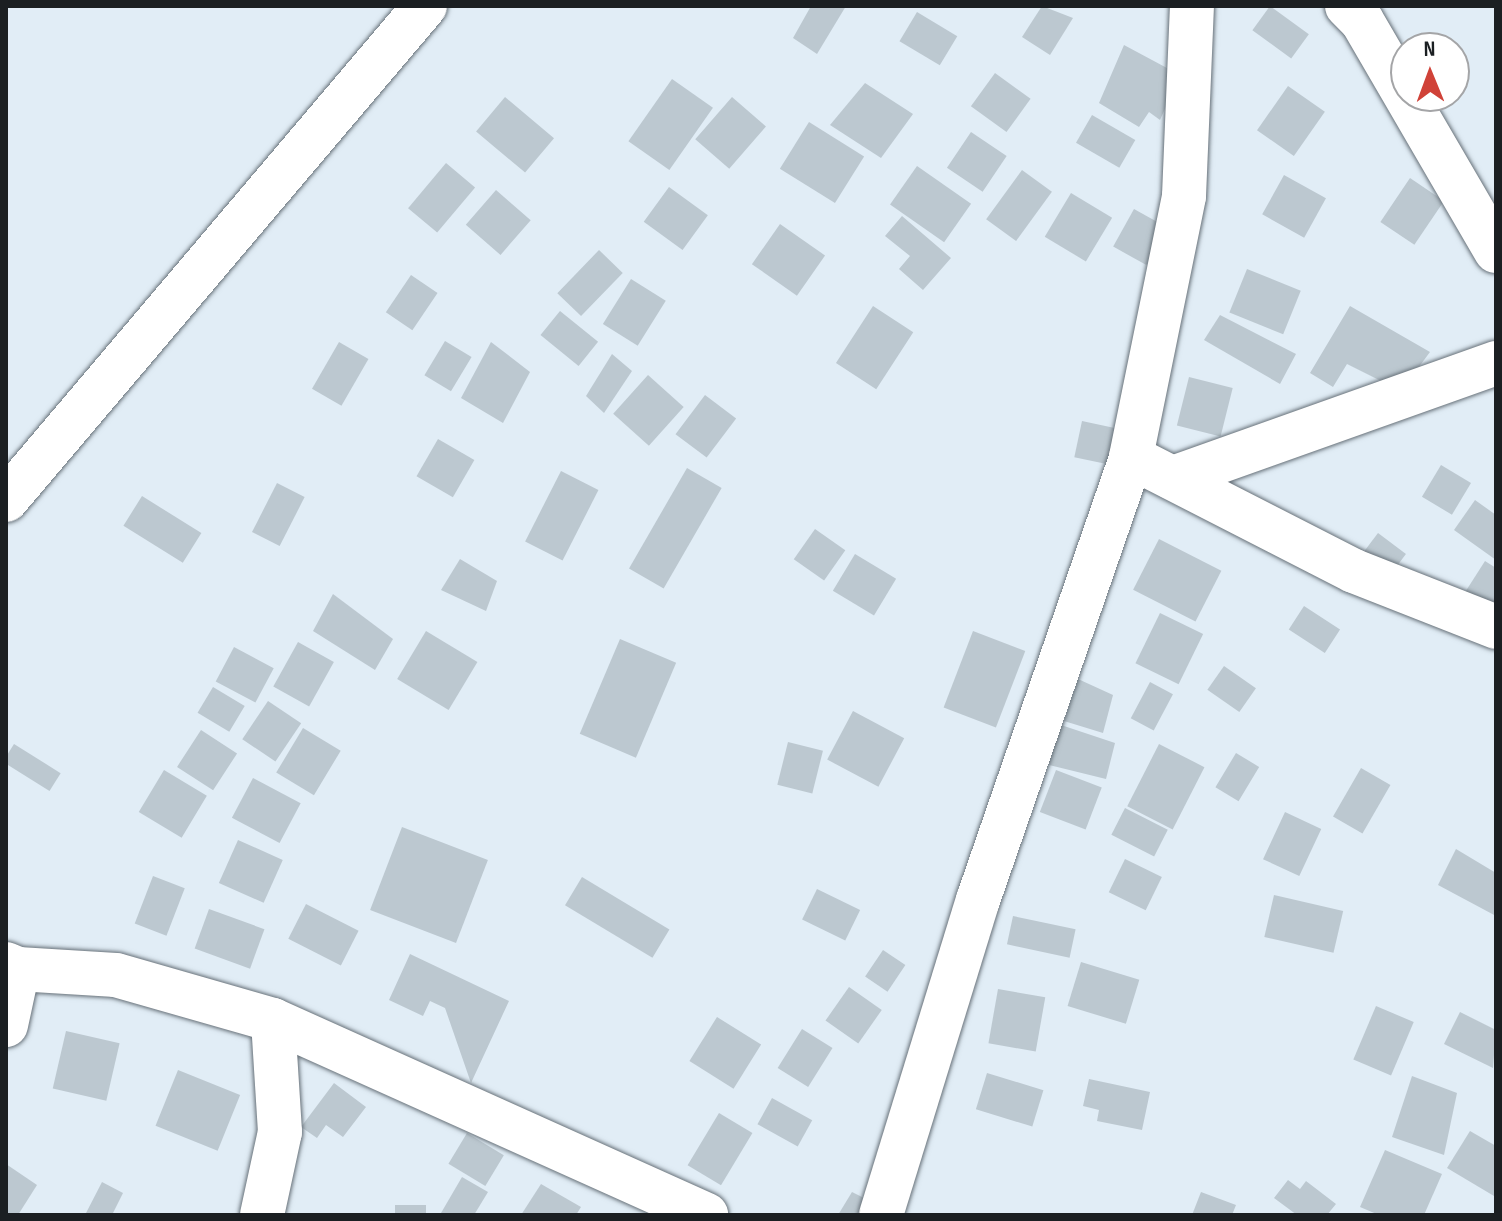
<!DOCTYPE html>
<style>
body{margin:0}
#map{position:relative;width:1502px;height:1221px;overflow:hidden;background:#e1edf6;font-family:"Sofia Sans Condensed",sans-serif}
div>[style]{position:absolute}
[style*='--x']{left:calc(var(--x)*1px);top:calc(var(--y)*1px);width:calc(var(--w)*1px);rotate:calc(var(--a)*1deg)}
.building>*{inset:0;background:#bcc8d0;transform-origin:0 0}
.roads{filter:drop-shadow(0 0 2px #677179) drop-shadow(0 0 2px #677179)}
.minor>*{height:44px;margin:-22px;padding:0 22px;transform-origin:22px;border-radius:22px;background:#fff}
span{translate:-50% -50%;white-space:nowrap;text-align:center;line-height:1.15;-webkit-text-stroke:7px #fff;paint-order:stroke}
.frame{position:absolute;inset:0;border:8px solid #1b1f22;pointer-events:none}
.north{position:absolute;left:1390px;top:32px;width:80px;height:80px;box-sizing:border-box;background:#fff;border:2px solid #a4a5a7;border-radius:50%;rotate:359deg;font-size:22px;font-weight:700;line-height:32px;text-align:center;color:#1b1f22}
.north::after{content:'';display:block;margin:auto;width:28px;height:36px;background:#d04238;clip-path:polygon(50% 0,100% 100%,50% 72%,0 100%)}
</style>
<div id="map">
<div class="building">
<div style="clip-path:polygon(811px 6px,846px 6px,817px 54px,793px 38px)"></div>
<div style="clip-path:polygon(1042px 6px,1073px 18px,1050px 55px,1022px 37px)"></div>
<div style="left:1270px;top:6px;width:48px;height:30px;rotate:36deg"></div>
<div style="left:917px;top:12px;width:47px;height:34px;rotate:31deg"></div>
<div style="clip-path:polygon(1124px 45px,1180px 75px,1160px 120px,1149px 112px,1139px 127px,1099px 103px)"></div>
<div style="left:995px;top:73px;width:44px;height:41px;rotate:36deg"></div>
<div style="left:672px;top:79px;width:50px;height:76px;rotate:35deg"></div>
<div style="clip-path:polygon(865px 83px,913px 114px,881px 158px,830px 125px)"></div>
<div style="left:1288px;top:86px;width:45px;height:54px;rotate:35deg"></div>
<div style="left:505px;top:97px;width:64px;height:45px;rotate:40deg"></div>
<div style="left:732px;top:97px;width:45px;height:56px;rotate:41deg"></div>
<div style="left:1092px;top:115px;width:50px;height:32px;rotate:30deg"></div>
<div style="left:809px;top:122px;width:65px;height:55px;rotate:32deg"></div>
<div style="left:971px;top:132px;width:43px;height:43px;rotate:34deg"></div>
<div style="left:446px;top:163px;width:38px;height:59px;rotate:40deg"></div>
<div style="left:917px;top:166px;width:66px;height:47px;rotate:35deg"></div>
<div style="left:1022px;top:170px;width:37px;height:61px;rotate:36deg"></div>
<div style="left:1284px;top:175px;width:48px;height:45px;rotate:29deg"></div>
<div style="left:1410px;top:178px;width:41px;height:53px;rotate:34deg"></div>
<div style="left:669px;top:187px;width:48px;height:43px;rotate:36deg"></div>
<div style="left:496px;top:190px;width:46px;height:46px;rotate:41deg"></div>
<div style="left:1071px;top:193px;width:48px;height:51px;rotate:31deg"></div>
<div style="left:1134px;top:209px;width:38px;height:43px;rotate:29deg"></div>
<div style="clip-path:polygon(902px 216px,951px 258px,923px 290px,899px 269px,910px 256px,885px 236px)"></div>
<div style="left:780px;top:224px;width:55px;height:49px;rotate:35deg"></div>
<div style="left:599px;top:250px;width:33px;height:60px;rotate:44deg"></div>
<div style="left:1247px;top:269px;width:58px;height:47px;rotate:22deg"></div>
<div style="left:411px;top:275px;width:32px;height:45px;rotate:34deg"></div>
<div style="left:631px;top:279px;width:41px;height:53px;rotate:32deg"></div>
<div style="left:873px;top:306px;width:48px;height:68px;rotate:33deg"></div>
<div style="clip-path:polygon(1350px 306px,1430px 352px,1401px 391px,1347px 364px,1333px 387px,1310px 373px)"></div>
<div style="left:560px;top:311px;width:49px;height:31px;rotate:39deg"></div>
<div style="clip-path:polygon(1220px 315px,1296px 354px,1280px 384px,1204px 340px)"></div>
<div style="left:445px;top:341px;width:31px;height:40px;rotate:31deg"></div>
<div style="left:339px;top:342px;width:34px;height:54px;rotate:30deg"></div>
<div style="clip-path:polygon(491px 342px,530px 372px,503px 423px,461px 398px)"></div>
<div style="clip-path:polygon(612px 354px,632px 371px,604px 413px,586px 396px)"></div>
<div style="left:648px;top:375px;width:48px;height:52px;rotate:42deg"></div>
<div style="left:1189px;top:377px;width:45px;height:50px;rotate:14deg"></div>
<div style="left:705px;top:395px;width:39px;height:49px;rotate:37deg"></div>
<div style="left:1082px;top:421px;width:44px;height:37px;rotate:12deg"></div>
<div style="left:438px;top:439px;width:42px;height:43px;rotate:30deg"></div>
<div style="left:1441px;top:465px;width:35px;height:37px;rotate:31deg"></div>
<div style="left:687px;top:468px;width:40px;height:116px;rotate:30deg"></div>
<div style="left:561px;top:471px;width:42px;height:79px;rotate:27deg"></div>
<div style="left:277px;top:483px;width:31px;height:55px;rotate:27deg"></div>
<div style="left:142px;top:496px;width:70px;height:35px;rotate:32deg"></div>
<div style="clip-path:polygon(1475px 500px,1496px 515px,1496px 560px,1454px 530px)"></div>
<div style="left:815px;top:529px;width:37px;height:37px;rotate:35deg"></div>
<div style="left:1378px;top:533px;width:35px;height:58px;rotate:37deg"></div>
<div style="left:1159px;top:539px;width:70px;height:57px;rotate:27deg"></div>
<div style="left:855px;top:554px;width:48px;height:43px;rotate:31deg"></div>
<div style="clip-path:polygon(460px 559px,497px 581px,486px 611px,441px 590px)"></div>
<div style="clip-path:polygon(1485px 561px,1496px 568px,1496px 613px,1462px 597px)"></div>
<div style="clip-path:polygon(333px 594px,393px 639px,375px 670px,313px 631px)"></div>
<div style="left:1304px;top:606px;width:43px;height:28px;rotate:33deg"></div>
<div style="left:1160px;top:613px;width:48px;height:56px;rotate:26deg"></div>
<div style="left:426px;top:631px;width:60px;height:56px;rotate:31deg"></div>
<div style="left:973px;top:631px;width:56px;height:82px;rotate:21deg"></div>
<div style="left:620px;top:639px;width:61px;height:103px;rotate:23deg"></div>
<div style="left:298px;top:642px;width:41px;height:51px;rotate:29deg"></div>
<div style="left:234px;top:647px;width:45px;height:39px;rotate:28deg"></div>
<div style="left:1224px;top:666px;width:39px;height:29px;rotate:35deg"></div>
<div style="clip-path:polygon(1078px 679px,1113px 695px,1103px 733px,1064px 721px)"></div>
<div style="left:1150px;top:682px;width:26px;height:41px;rotate:28deg"></div>
<div style="left:213px;top:687px;width:37px;height:30px;rotate:31deg"></div>
<div style="left:268px;top:701px;width:40px;height:46px;rotate:34deg"></div>
<div style="left:853px;top:711px;width:58px;height:55px;rotate:28deg"></div>
<div style="clip-path:polygon(1055px 723px,1115px 743px,1106px 779px,1041px 763px)"></div>
<div style="left:303px;top:728px;width:44px;height:52px;rotate:31deg"></div>
<div style="left:201px;top:730px;width:43px;height:44px;rotate:33deg"></div>
<div style="left:788px;top:742px;width:36px;height:44px;rotate:14deg"></div>
<div style="left:14px;top:744px;width:55px;height:21px;rotate:32deg"></div>
<div style="left:1159px;top:744px;width:51px;height:70px;rotate:27deg"></div>
<div style="left:1236px;top:753px;width:27px;height:40px;rotate:31deg"></div>
<div style="left:1361px;top:768px;width:34px;height:56px;rotate:30deg"></div>
<div style="left:164px;top:770px;width:50px;height:49px;rotate:31deg"></div>
<div style="left:1056px;top:770px;width:49px;height:45px;rotate:21deg"></div>
<div style="left:253px;top:778px;width:54px;height:45px;rotate:28deg"></div>
<div style="left:1125px;top:808px;width:48px;height:30px;rotate:27deg"></div>
<div style="left:1285px;top:812px;width:40px;height:52px;rotate:25deg"></div>
<div style="left:402px;top:827px;width:92px;height:89px;rotate:21deg"></div>
<div style="left:238px;top:840px;width:49px;height:47px;rotate:24deg"></div>
<div style="clip-path:polygon(1456px 849px,1496px 873px,1496px 916px,1438px 885px)"></div>
<div style="left:1125px;top:859px;width:41px;height:37px;rotate:26deg"></div>
<div style="left:153px;top:876px;width:34px;height:51px;rotate:21deg"></div>
<div style="left:582px;top:877px;width:102px;height:33px;rotate:31deg"></div>
<div style="left:817px;top:889px;width:48px;height:34px;rotate:26deg"></div>
<div style="left:1274px;top:895px;width:71px;height:43px;rotate:13deg"></div>
<div style="left:306px;top:904px;width:59px;height:39px;rotate:27deg"></div>
<div style="left:209px;top:909px;width:59px;height:42px;rotate:20deg"></div>
<div style="left:1013px;top:916px;width:64px;height:29px;rotate:12deg"></div>
<div style="left:883px;top:950px;width:27px;height:32px;rotate:34deg"></div>
<div style="clip-path:polygon(410px 954px,509px 1001px,471px 1083px,445px 1008px,430px 1001px,423px 1016px,389px 1000px)"></div>
<div style="left:1081px;top:962px;width:61px;height:46px;rotate:17deg"></div>
<div style="left:849px;top:987px;width:40px;height:41px;rotate:35deg"></div>
<div style="left:998px;top:989px;width:48px;height:55px;rotate:10deg"></div>
<div style="left:1376px;top:1006px;width:41px;height:58px;rotate:23deg"></div>
<div style="clip-path:polygon(1460px 1012px,1496px 1030px,1493px 1068px,1444px 1044px)"></div>
<div style="left:717px;top:1017px;width:52px;height:52px;rotate:32deg"></div>
<div style="left:802px;top:1029px;width:36px;height:46px;rotate:32deg"></div>
<div style="left:66px;top:1031px;width:55px;height:59px;rotate:13deg"></div>
<div style="left:178px;top:1070px;width:67px;height:60px;rotate:22deg"></div>
<div style="left:987px;top:1073px;width:59px;height:38px;rotate:17deg"></div>
<div style="clip-path:polygon(1412px 1076px,1457px 1093px,1444px 1155px,1392px 1137px)"></div>
<div style="clip-path:polygon(1089px 1079px,1150px 1092px,1142px 1130px,1097px 1121px,1099px 1110px,1083px 1106px)"></div>
<div style="clip-path:polygon(334px 1083px,366px 1107px,343px 1137px,326px 1125px,317px 1138px,301px 1127px)"></div>
<div style="left:772px;top:1098px;width:46px;height:30px;rotate:29deg"></div>
<div style="left:719px;top:1113px;width:39px;height:61px;rotate:31deg"></div>
<div style="clip-path:polygon(1470px 1131px,1496px 1146px,1494px 1196px,1447px 1168px)"></div>
<div style="left:467px;top:1133px;width:43px;height:36px;rotate:31deg"></div>
<div style="clip-path:polygon(1385px 1150px,1442px 1174px,1424px 1215px,1379px 1215px,1360px 1207px)"></div>
<div style="clip-path:polygon(6px 1164px,37px 1185px,18px 1215px,6px 1215px)"></div>
<div style="clip-path:polygon(462px 1177px,488px 1192px,474px 1215px,445px 1215px,441px 1213px)"></div>
<div style="clip-path:polygon(1288px 1180px,1300px 1189px,1306px 1181px,1336px 1204px,1327px 1215px,1297px 1215px,1274px 1198px)"></div>
<div style="clip-path:polygon(102px 1182px,123px 1193px,112px 1215px,85px 1215px)"></div>
<div style="clip-path:polygon(541px 1184px,581px 1207px,576px 1215px,521px 1215px)"></div>
<div style="clip-path:polygon(852px 1192px,898px 1215px,838px 1215px)"></div>
<div style="clip-path:polygon(1201px 1192px,1236px 1205px,1232px 1215px,1192px 1215px)"></div>
<div style="left:395px;top:1205px;width:31px;height:10px"></div>
</div>
<div class="roads">
<div class="minor">
<div style="--x:1347;--y:6;--w:21;--a:45"></div>
<div style="--x:1362;--y:21;--w:266;--a:59.8"></div>
<div style="--x:1131;--y:457;--w:250;--a:27.1"></div>
<div style="--x:1354;--y:571;--w:153;--a:21.5"></div>
<div style="--x:1173;--y:478;--w:343;--a:-19.6"></div>
<div style="--x:6;--y:500;--w:648;--a:-49.7"></div>
<div style="--x:6;--y:964;--w:13;--a:23"></div>
<div style="--x:18;--y:969;--w:98;--a:3.5"></div>
<div style="--x:116;--y:975;--w:163;--a:16"></div>
<div style="--x:273;--y:1020;--w:475;--a:24.2"></div>
<div style="--x:6;--y:1025;--w:57;--a:-77.9"></div>
<div style="--x:262;--y:1215;--w:85;--a:-77.8"></div>
<div style="--x:280;--y:1132;--w:112;--a:-93.6"></div>
<div style="--x:881;--y:1215;--w:330;--a:-72.9"></div>
<div style="--x:978;--y:900;--w:469;--a:-70.9"></div>
<div style="--x:1131;--y:457;--w:266;--a:-78.5"></div>
<div style="--x:1184;--y:196;--w:190;--a:-87.6"></div>
</div>
</div>
<div class="frame"></div>
<div class="north">N</div>
</div>
